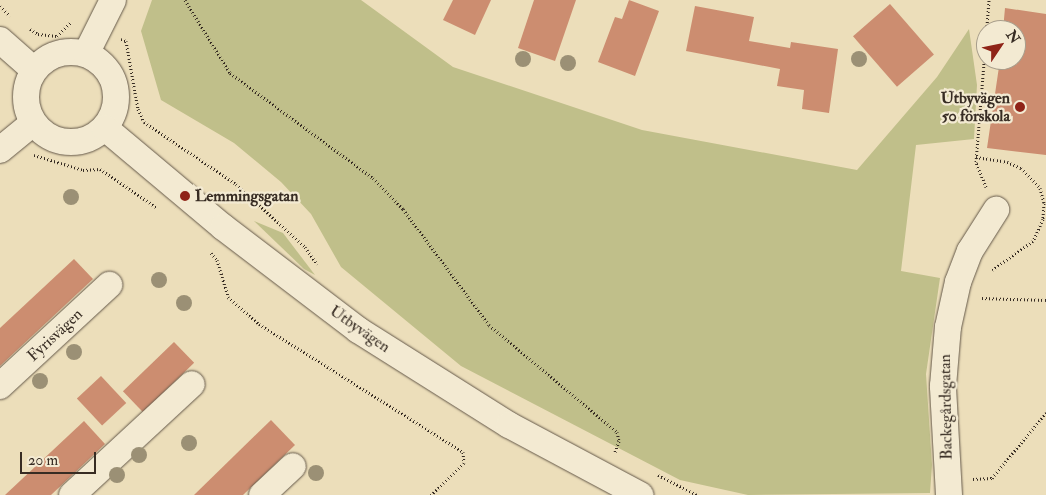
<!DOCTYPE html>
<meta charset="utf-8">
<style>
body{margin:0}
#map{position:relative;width:1046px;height:495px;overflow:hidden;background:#ecdeba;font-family:"IM FELL Double Pica",serif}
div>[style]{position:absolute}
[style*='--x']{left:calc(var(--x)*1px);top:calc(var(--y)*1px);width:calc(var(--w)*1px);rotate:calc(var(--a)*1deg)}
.green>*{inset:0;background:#c0bf8a}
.building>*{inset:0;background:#cc8d70;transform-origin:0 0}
.path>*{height:3px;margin-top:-1.5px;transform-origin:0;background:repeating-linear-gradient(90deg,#372c23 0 1px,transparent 0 3.5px)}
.roads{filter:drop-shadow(0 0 1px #645849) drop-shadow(0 0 1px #645849)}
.minor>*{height:26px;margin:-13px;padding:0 13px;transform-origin:13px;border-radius:13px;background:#f3ead2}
.minor>.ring{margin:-13px;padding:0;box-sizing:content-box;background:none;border:26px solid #f3ead2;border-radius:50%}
.trees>*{width:16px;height:16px;margin:-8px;border-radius:50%;background:#9b9075}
.dots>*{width:14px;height:14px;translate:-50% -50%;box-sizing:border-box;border:2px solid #f3ead2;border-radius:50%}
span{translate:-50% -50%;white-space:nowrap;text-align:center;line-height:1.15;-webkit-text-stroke:4.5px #f3ead2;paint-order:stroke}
.poi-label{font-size:16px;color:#372c23;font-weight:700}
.right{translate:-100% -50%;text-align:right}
.left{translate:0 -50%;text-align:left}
.street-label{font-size:16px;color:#372c23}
.north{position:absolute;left:976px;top:20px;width:50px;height:50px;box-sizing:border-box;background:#f3ead2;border:1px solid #a89e8c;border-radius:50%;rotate:56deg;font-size:14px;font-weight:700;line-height:20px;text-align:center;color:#372c23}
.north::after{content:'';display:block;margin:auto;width:18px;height:22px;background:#8f2418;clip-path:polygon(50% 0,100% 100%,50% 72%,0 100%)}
.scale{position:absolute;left:20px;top:452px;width:76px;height:22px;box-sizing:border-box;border:2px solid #372c23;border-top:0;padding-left:6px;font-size:15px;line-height:18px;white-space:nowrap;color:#372c23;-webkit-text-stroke:4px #f3ead2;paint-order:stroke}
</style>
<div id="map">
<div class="green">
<div style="clip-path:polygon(152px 0,361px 0,453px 67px,642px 130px,857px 170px,937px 77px,969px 29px,977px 85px,974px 139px,916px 145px,901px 271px,940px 278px,926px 374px,932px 465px,930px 493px,748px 495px,680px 480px,461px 366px,341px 267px,311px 214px,281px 182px,234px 143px,161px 100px,141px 31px)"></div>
<div style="clip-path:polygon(254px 221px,283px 233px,315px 275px,304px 269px)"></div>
</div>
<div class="building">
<div style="clip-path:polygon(453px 0,491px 0,475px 35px,443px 20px)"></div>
<div style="clip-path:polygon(534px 0,576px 0,555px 61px,518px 48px)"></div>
<div style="clip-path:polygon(629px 0,659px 11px,635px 76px,598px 62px,615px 17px,622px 19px)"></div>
<div style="left:890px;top:4px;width:67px;height:49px;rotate:49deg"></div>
<div style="clip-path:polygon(695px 6px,754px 17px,749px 41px,790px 48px,791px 42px,838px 49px,829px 113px,802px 109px,804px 90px,777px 86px,780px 69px,686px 51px)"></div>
<div style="clip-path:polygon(1005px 8px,1046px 14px,1046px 155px,987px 148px,1000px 60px,1016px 60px,1016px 30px,1003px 30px)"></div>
<div style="clip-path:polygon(74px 259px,93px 279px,0 366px,0 328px)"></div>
<div style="left:174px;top:342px;width:29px;height:71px;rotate:46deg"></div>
<div style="left:101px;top:376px;width:37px;height:33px;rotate:47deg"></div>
<div style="clip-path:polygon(271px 420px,295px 445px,243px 495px,194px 495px)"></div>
<div style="clip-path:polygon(84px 421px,105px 444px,51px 495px,5px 495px)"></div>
</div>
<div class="path">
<div style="--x:185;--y:0;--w:86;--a:58.3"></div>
<div style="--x:230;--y:73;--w:177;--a:36.3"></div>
<div style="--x:373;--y:178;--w:43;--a:45.9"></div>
<div style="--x:403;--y:209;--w:144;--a:53.4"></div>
<div style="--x:489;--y:325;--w:167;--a:39.9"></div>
<div style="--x:617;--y:432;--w:9;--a:77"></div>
<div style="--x:619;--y:441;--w:12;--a:110"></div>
<div style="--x:0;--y:6;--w:14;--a:45"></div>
<div style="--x:30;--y:29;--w:9;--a:32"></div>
<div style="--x:38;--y:34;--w:19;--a:6"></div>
<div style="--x:57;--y:36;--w:20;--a:-45"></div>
<div style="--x:121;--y:39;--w:5;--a:22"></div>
<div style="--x:126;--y:41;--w:69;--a:80"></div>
<div style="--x:138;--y:109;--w:14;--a:65"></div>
<div style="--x:144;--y:122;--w:111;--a:34"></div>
<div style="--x:236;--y:184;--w:93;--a:42.4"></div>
<div style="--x:305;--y:247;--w:21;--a:55"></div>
<div style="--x:34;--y:155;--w:51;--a:17"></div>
<div style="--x:83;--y:170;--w:17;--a:-3"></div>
<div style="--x:100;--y:169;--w:68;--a:34.2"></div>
<div style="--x:976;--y:157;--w:31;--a:9"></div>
<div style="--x:1007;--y:162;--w:15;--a:23"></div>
<div style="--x:1021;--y:168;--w:28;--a:46"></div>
<div style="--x:1040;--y:188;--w:16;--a:75"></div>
<div style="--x:1044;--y:203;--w:16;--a:94"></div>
<div style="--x:1043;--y:219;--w:24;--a:114"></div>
<div style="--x:1033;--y:241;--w:50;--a:144.7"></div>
<div style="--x:986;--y:187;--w:27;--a:-112"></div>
<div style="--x:976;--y:162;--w:163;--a:-85.4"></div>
<div style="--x:211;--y:253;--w:9;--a:49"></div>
<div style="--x:217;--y:260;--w:39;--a:73"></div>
<div style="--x:228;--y:297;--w:41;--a:41.1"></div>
<div style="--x:259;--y:324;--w:241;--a:32.1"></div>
<div style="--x:463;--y:452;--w:11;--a:85"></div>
<div style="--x:464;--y:463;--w:46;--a:135.9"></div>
<div style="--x:982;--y:298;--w:64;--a:1.8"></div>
<div style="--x:658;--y:475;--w:44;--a:27.1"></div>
<div style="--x:973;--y:479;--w:19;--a:-3"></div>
<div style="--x:992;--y:478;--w:85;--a:-50.3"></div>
</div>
<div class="roads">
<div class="minor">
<div style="--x:0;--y:40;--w:45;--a:41.4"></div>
<div class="ring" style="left:26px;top:52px;width:64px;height:64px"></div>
<div style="--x:86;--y:54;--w:60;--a:-63.4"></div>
<div style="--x:105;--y:128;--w:154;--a:40"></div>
<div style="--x:223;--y:227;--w:170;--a:37.3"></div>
<div style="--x:358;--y:330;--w:178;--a:32.2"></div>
<div style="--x:509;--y:425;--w:149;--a:28.1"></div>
<div style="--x:0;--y:150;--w:43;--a:-39.3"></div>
<div style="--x:0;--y:386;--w:149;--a:-42.8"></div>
<div style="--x:72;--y:495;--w:163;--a:-42.8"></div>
<div style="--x:262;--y:495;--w:42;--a:-43.1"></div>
<div style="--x:949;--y:495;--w:109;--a:-93.2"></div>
<div style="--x:943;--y:386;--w:59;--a:-85.2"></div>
<div style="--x:948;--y:327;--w:46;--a:-77.5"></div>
<div style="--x:958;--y:282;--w:33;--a:-69"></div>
<div style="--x:970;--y:251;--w:49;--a:-57.6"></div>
</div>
</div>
<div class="trees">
<div style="left:523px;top:59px"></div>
<div style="left:859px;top:59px"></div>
<div style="left:568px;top:63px"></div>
<div style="left:71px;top:197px"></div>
<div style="left:159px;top:280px"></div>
<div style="left:184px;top:303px"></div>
<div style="left:74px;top:352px"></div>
<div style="left:40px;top:381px"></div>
<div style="left:189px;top:443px"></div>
<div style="left:139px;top:455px"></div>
<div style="left:316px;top:473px"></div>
<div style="left:117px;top:475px"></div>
</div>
<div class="dots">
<div style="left:1020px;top:107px;background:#8f2418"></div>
<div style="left:185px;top:196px;background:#8f2418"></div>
</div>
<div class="poi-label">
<span class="right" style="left:1010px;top:107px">Utbyvägen<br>50 förskola</span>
<span class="left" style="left:195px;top:196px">Lemmingsgatan</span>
</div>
<div class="street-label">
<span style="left:360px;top:329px;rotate:35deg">Utbyvägen</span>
<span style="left:55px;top:335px;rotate:-43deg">Fyrisvägen</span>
<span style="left:946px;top:407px;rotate:-91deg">Backegårdsgatan</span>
</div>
<div class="north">N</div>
<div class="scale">20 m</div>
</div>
